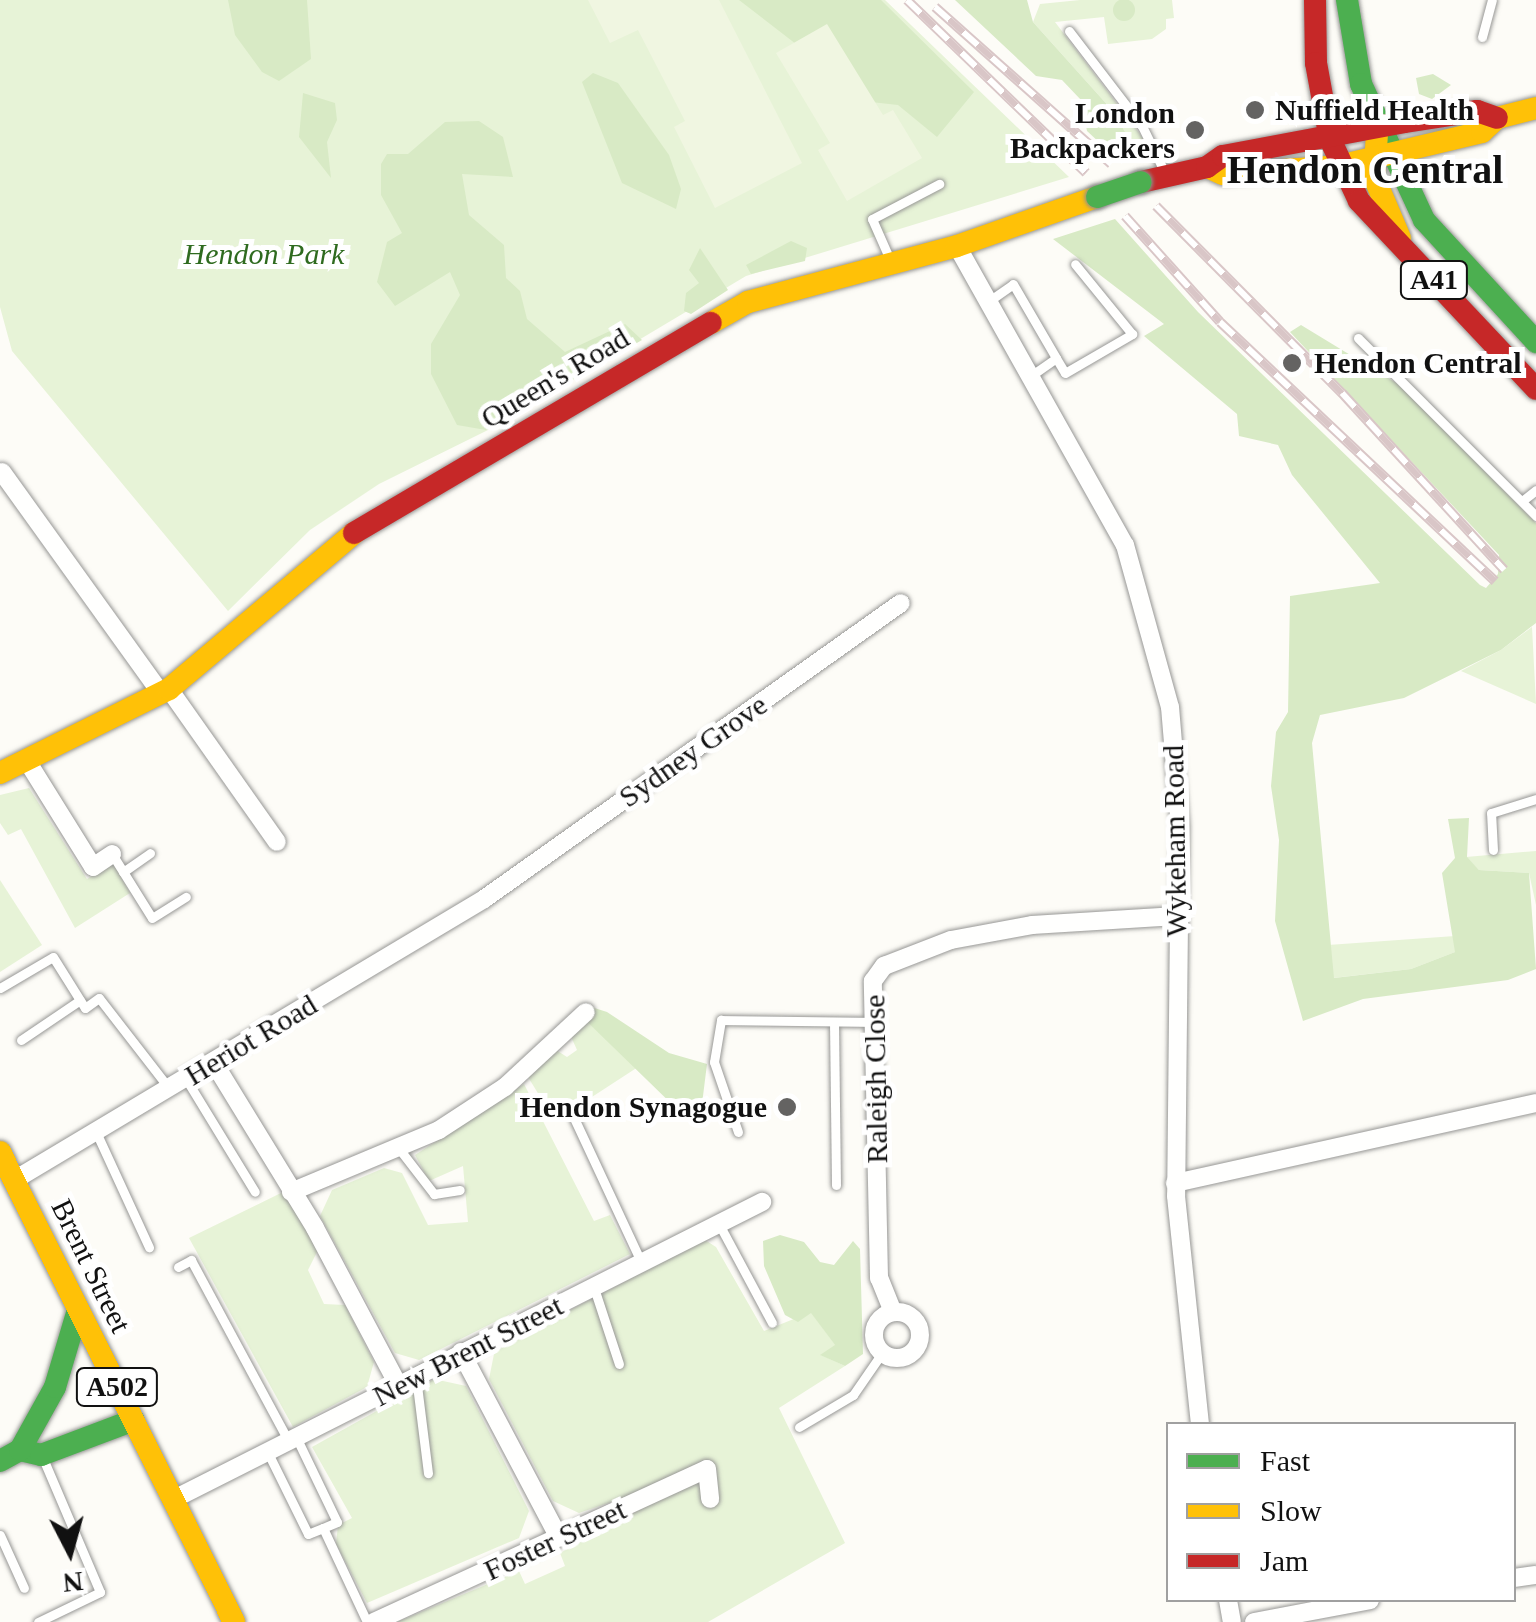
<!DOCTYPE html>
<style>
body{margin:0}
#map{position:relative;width:1536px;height:1622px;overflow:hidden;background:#fdfcf7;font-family:Georgia,serif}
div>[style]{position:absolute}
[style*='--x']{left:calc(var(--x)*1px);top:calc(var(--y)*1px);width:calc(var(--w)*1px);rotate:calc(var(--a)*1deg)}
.green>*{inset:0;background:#e7f3d7}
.forest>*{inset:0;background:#d8eac5}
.round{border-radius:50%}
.pitch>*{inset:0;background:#f0f6e1}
.roads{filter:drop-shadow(0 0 2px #979795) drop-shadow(0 0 2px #979795)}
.lane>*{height:9px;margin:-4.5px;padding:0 4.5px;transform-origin:4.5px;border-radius:4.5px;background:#fffffe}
.street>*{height:18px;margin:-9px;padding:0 9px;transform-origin:9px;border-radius:9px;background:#fffffe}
.street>.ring{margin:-9px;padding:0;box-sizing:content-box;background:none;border:18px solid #fffffe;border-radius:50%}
.fast>*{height:22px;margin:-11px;padding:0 11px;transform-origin:11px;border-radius:11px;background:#4caf50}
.slow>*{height:22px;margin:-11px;padding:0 11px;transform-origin:11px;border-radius:11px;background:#ffc107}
.jam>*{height:22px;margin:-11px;padding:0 11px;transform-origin:11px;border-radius:11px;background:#c62828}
.rail>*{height:10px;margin-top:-5px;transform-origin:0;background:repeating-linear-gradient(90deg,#fff 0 19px,#d9c6c7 0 38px);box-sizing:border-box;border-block:2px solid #d9c6c7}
.bridges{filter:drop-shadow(0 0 2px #8e8d8b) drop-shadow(0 0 2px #8e8d8b)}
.fast-bridge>*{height:22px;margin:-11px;padding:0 11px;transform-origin:11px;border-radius:11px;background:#4caf50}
.dots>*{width:28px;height:28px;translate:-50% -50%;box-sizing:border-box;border:5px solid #fff;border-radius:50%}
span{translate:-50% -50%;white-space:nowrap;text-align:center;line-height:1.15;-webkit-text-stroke:10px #fff;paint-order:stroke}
.shield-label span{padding:2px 8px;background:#fff;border:2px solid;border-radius:8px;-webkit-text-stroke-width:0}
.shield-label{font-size:28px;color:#111;font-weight:700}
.poi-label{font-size:30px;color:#111;font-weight:700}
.left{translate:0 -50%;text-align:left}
.right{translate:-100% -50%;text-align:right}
.park-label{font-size:30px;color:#2f6b1f;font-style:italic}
.street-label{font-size:30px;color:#111}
.district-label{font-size:40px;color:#111;font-weight:700}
.legend{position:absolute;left:1166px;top:1422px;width:350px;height:180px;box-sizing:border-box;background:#fff;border:2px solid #a0a0a0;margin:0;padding:12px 18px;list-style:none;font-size:30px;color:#111}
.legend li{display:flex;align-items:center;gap:20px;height:50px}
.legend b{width:50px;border:2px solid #a0a0a0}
.north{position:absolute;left:20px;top:1502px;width:100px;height:100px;-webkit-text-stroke:8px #fff;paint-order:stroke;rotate:174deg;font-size:28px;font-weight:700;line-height:40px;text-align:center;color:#111}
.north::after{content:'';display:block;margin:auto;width:35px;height:45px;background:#111;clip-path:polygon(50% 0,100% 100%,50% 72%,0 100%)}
</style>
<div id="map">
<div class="green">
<div style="clip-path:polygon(0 0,885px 0,1069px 177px,746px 276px,488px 430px,379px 484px,310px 530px,228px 611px,12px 351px,0 307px)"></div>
<div style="clip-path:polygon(1080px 0,1172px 0,1174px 18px,1166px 19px,1166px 29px,1152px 39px,1108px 44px,1104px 17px,1055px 22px,1149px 146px,1136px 150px,1112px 110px,1033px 22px,1040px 4px)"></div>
<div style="clip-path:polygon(1532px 627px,1536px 704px,1461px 671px,1501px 650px)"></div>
<div style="clip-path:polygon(29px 788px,87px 879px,113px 863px,130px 893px,75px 928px,21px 829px,8px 835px,0 823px,0 795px)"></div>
<div style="clip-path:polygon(1536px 851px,1536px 905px,1529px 873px,1479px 870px,1466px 857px)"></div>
<div style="clip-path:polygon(0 880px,42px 945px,0 972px)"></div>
<div style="clip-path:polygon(1455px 936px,1455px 952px,1411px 969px,1333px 978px,1328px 945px)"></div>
<div style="clip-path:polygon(584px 1019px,638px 1067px,555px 1121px,528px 1077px,556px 1050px,567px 1057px,577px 1050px,569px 1032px)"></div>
<div style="clip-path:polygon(524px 1084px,594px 1221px,610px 1215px,630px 1254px,419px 1360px,395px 1353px,320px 1216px,332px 1190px,384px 1168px,402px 1173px,428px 1225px,468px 1222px,463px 1166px,429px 1181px,415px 1155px)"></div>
<div style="clip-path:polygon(283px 1192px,318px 1250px,308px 1270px,324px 1304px,345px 1305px,374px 1362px,367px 1387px,293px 1427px,189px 1238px)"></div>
<div style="clip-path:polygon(705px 1240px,716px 1247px,764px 1331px,811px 1312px,836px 1346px,821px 1355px,845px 1366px,779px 1408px,845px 1543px,708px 1622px,397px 1622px,519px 1571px,525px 1584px,565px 1566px,560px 1553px,641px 1509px,635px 1494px,579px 1513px,553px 1501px,489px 1379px,495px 1349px)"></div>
<div style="clip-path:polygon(434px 1379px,466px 1386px,529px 1511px,519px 1538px,367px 1603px,336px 1544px,338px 1525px,352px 1518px,312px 1447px)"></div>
</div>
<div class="forest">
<div class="round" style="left:1113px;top:-1px;width:22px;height:22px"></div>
<div style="clip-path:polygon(228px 0,307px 0,311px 59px,279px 81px,262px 72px,235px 35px)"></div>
<div style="clip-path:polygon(739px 0,881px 0,974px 92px,937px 137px,898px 105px,871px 102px)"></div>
<div style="clip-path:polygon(955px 0,1027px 0,1033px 22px,1112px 110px,1136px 150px,1116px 158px,1087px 131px,1081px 100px,1062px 80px,1036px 76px)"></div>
<div style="clip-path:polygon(593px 73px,618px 83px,669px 155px,681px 189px,676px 209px,622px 183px,582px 82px)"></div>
<div style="clip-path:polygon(1433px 74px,1451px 85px,1432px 99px,1419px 94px,1416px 78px)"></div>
<div style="clip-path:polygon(303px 93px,335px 103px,337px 120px,327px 142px,331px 178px,299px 137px)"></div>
<div style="clip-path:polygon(479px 121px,503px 137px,513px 177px,462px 174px,469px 215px,504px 245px,506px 278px,520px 291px,527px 319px,565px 352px,625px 324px,642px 340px,486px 430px,457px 425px,431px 374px,431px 344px,460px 295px,450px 272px,395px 306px,377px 282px,387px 242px,402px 233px,381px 195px,381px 164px,387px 154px,408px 154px,445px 122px)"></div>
<div style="clip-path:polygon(1115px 219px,1198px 312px,1480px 585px,1486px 588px,1498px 574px,1499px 555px,1290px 332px,1301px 325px,1398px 384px,1536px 523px,1536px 623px,1501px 650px,1404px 698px,1320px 715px,1312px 743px,1334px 978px,1411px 969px,1455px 952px,1442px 873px,1455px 858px,1448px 819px,1469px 818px,1467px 857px,1479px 870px,1529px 873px,1536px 969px,1508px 980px,1363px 999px,1303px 1021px,1275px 921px,1279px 840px,1271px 786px,1276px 732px,1288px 712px,1290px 596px,1380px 583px,1292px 475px,1278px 445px,1239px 436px,1237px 414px,1144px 336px,1164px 324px,1053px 239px)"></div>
<div style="clip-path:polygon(791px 241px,807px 248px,805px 261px,751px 274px,746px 265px)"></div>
<div style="clip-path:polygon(700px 248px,728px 290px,691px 314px,684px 311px,686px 293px,699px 283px,689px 270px)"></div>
<div style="clip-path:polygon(582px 1004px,607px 1012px,669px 1053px,707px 1064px,702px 1104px,681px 1113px,577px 1012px)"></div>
<div style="clip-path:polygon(780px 1235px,804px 1242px,820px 1262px,834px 1265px,853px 1241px,860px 1249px,863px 1354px,845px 1366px,820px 1355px,835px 1345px,811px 1313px,798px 1322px,785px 1315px,764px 1266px,763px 1241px)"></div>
</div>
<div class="pitch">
<div style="clip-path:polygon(588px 0,719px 0,802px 163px,715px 208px,674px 127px,685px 121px,638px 30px,610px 43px)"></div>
<div style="clip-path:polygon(827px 24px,883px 115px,893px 110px,922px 158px,847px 201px,818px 150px,830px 143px,776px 53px)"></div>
</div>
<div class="roads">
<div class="lane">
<div style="--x:1069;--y:31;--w:120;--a:52.5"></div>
<div style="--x:1142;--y:126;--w:52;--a:63.9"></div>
<div style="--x:1482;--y:37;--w:38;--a:-75"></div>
<div style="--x:891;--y:262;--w:47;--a:-113.8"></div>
<div style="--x:872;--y:219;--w:76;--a:-27.6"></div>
<div style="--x:989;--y:301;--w:29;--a:-35"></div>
<div style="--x:1013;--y:284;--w:86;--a:59.8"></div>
<div style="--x:1358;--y:338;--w:252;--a:45"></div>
<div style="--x:1032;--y:375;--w:29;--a:-35"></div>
<div style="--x:1056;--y:358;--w:17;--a:59"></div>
<div style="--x:1065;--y:373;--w:78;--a:-30.2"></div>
<div style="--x:1132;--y:334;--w:90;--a:-129.2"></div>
<div style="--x:1522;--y:501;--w:18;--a:-38"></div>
<div style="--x:1493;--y:850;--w:37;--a:-93"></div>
<div style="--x:1491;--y:813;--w:47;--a:-17.3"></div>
<div style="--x:112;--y:854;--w:75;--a:58"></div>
<div style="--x:152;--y:918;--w:40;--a:-32"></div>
<div style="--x:123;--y:872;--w:33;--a:-35"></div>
<div style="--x:0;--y:988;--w:61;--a:-30.3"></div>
<div style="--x:53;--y:957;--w:60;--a:57.9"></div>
<div style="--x:85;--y:1008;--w:17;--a:-36"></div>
<div style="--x:99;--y:998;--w:113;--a:52.2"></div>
<div style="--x:834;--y:1022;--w:163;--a:89.3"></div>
<div style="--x:21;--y:1040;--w:71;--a:-34.1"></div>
<div style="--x:186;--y:1079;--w:132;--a:58.6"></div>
<div style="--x:574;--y:1118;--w:161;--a:65"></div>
<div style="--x:96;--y:1132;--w:127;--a:65.3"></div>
<div style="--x:738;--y:1132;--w:74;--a:-108.9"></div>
<div style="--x:714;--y:1062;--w:43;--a:-80.5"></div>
<div style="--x:721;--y:1020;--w:153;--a:0.7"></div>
<div style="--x:400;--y:1150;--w:56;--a:52.3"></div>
<div style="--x:434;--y:1194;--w:26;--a:-9"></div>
<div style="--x:719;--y:1224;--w:112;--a:61.8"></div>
<div style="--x:178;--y:1267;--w:15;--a:-28"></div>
<div style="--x:191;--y:1260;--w:204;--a:61.7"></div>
<div style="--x:594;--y:1288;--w:80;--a:71.8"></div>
<div style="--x:416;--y:1377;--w:97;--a:82.9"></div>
<div style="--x:799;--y:1427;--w:63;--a:-30.7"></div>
<div style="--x:853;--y:1395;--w:51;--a:-55.4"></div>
<div style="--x:297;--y:1439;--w:92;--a:64.3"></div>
<div style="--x:337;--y:1522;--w:15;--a:157"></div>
<div style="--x:323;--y:1528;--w:104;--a:64.9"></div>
<div style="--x:268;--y:1453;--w:90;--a:63.7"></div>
<div style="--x:308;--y:1534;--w:16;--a:-22"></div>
<div style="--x:0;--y:1535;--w:58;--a:65.6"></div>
<div style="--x:38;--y:1622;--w:69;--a:-25.8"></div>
<div style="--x:100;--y:1592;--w:148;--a:-113.1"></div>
</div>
<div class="street">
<div style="--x:957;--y:246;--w:343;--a:60.7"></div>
<div style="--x:1125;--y:545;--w:168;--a:74.5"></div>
<div style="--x:1170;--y:707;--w:120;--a:85.2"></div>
<div style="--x:1180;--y:827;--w:369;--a:90.6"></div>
<div style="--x:1176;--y:1196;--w:229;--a:84"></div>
<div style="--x:2;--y:472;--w:272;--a:54.3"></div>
<div style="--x:169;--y:689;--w:187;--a:54.8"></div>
<div style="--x:29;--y:764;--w:121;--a:58.1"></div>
<div style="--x:93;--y:867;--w:23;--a:-34"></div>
<div style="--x:214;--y:1063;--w:193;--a:58.5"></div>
<div style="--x:315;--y:1228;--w:178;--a:62.1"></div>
<div style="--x:16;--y:1179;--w:545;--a:-30.89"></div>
<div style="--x:484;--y:899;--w:511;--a:-35.37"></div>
<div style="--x:1175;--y:1183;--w:370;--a:-12.5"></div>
<div style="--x:291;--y:1192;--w:160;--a:-22.7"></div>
<div style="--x:439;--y:1130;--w:79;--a:-33.1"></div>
<div style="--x:505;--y:1087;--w:110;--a:-42.8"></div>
<div style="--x:893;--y:1312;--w:37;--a:-112"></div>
<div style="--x:879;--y:1278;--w:297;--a:-91.2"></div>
<div style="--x:873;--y:981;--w:19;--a:-54"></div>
<div style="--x:884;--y:966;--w:72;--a:-21.2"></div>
<div style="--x:951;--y:940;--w:82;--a:-10.5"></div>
<div style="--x:1032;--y:925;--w:145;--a:-3.6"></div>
<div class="ring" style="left:874px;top:1312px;width:28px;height:28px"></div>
<div style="--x:461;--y:1352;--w:210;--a:62.2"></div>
<div style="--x:174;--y:1499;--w:659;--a:-26.8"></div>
<div style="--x:1514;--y:1578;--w:22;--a:-8"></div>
<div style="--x:1228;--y:1600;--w:22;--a:80"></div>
<div style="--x:374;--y:1622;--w:366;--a:-24.7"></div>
<div style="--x:707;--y:1469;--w:30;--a:84"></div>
<div style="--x:1254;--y:1622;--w:118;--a:-10.7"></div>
</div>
<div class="fast">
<div style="--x:1347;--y:0;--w:85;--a:80.5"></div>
<div style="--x:1361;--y:84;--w:150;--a:65.1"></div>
<div style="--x:1424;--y:220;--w:166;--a:47.4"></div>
<div style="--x:20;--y:1450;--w:22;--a:13"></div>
<div style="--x:41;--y:1455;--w:99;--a:-20.6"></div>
<div style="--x:0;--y:1461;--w:23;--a:-29"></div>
<div style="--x:20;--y:1450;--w:72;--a:-60.9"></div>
<div style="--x:55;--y:1387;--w:80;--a:-73.4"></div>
</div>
<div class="slow">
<div style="--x:1377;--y:134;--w:43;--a:94"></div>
<div style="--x:1374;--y:177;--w:66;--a:66.9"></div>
<div style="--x:1207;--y:167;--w:17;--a:24"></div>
<div style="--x:1223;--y:174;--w:116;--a:-3.9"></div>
<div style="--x:1339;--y:166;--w:147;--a:-13.4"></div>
<div style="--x:1482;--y:132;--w:21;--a:-43"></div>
<div style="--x:1497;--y:118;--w:40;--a:-14.4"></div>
<div style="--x:711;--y:323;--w:43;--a:-29.6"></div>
<div style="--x:748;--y:302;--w:216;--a:-15"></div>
<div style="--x:957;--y:246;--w:148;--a:-19.3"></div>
<div style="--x:0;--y:773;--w:189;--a:-26.4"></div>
<div style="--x:169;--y:689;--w:242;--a:-40.1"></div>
<div style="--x:0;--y:1152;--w:525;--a:63.53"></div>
</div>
<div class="jam">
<div style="--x:1315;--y:0;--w:63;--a:89.1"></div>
<div style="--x:1316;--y:63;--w:77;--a:79.6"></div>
<div style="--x:1330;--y:139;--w:68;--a:64.9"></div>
<div style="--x:1359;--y:201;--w:258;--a:46.7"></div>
<div style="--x:1141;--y:182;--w:68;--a:-12.8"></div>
<div style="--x:1207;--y:167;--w:19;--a:-35"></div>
<div style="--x:1223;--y:156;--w:184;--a:-10.6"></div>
<div style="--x:1404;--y:122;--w:74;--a:-8.6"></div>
<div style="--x:1477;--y:111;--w:21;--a:19"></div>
<div style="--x:354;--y:533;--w:414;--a:-30.5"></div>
</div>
</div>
<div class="rail">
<div style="--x:907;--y:0;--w:249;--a:44"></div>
<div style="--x:935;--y:7;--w:236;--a:41.7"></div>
<div style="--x:1156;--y:206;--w:264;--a:45.2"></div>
<div style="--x:1342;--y:393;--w:240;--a:47.5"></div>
<div style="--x:1125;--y:216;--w:142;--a:48.1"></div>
<div style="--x:1220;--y:322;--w:378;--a:43.3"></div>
</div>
<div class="bridges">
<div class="fast-bridge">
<div style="--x:1097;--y:197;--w:46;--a:-18.8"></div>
</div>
</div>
<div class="dots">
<div style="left:1255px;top:110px;background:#646362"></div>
<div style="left:1195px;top:130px;background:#646362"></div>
<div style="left:1292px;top:363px;background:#646362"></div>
<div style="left:787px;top:1107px;background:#646362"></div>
</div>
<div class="shield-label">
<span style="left:1434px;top:280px">A41</span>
<span style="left:117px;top:1387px">A502</span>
</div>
<div class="poi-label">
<span class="left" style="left:1275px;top:110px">Nuffield Health</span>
<span class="right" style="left:1175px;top:130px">London<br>Backpackers</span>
<span class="left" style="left:1314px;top:363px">Hendon Central</span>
<span class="right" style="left:767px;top:1107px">Hendon Synagogue</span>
</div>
<div class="park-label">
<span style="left:264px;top:254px">Hendon Park</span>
</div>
<div class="street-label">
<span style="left:555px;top:378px;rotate:-31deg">Queen's Road</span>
<span style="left:693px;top:751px;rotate:-35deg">Sydney Grove</span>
<span style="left:1175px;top:841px;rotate:-91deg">Wykeham Road</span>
<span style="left:251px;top:1040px;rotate:-31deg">Heriot Road</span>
<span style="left:876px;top:1079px;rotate:-91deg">Raleigh Close</span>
<span style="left:91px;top:1266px;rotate:64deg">Brent Street</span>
<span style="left:468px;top:1351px;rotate:-27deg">New Brent Street</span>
<span style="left:555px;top:1540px;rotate:-25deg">Foster Street</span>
</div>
<div class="district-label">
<span style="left:1365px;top:170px">Hendon Central</span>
</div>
<ul class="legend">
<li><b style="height:12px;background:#4caf50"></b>Fast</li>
<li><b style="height:12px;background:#ffc107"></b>Slow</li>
<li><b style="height:12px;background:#c62828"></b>Jam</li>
</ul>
<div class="north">N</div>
</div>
